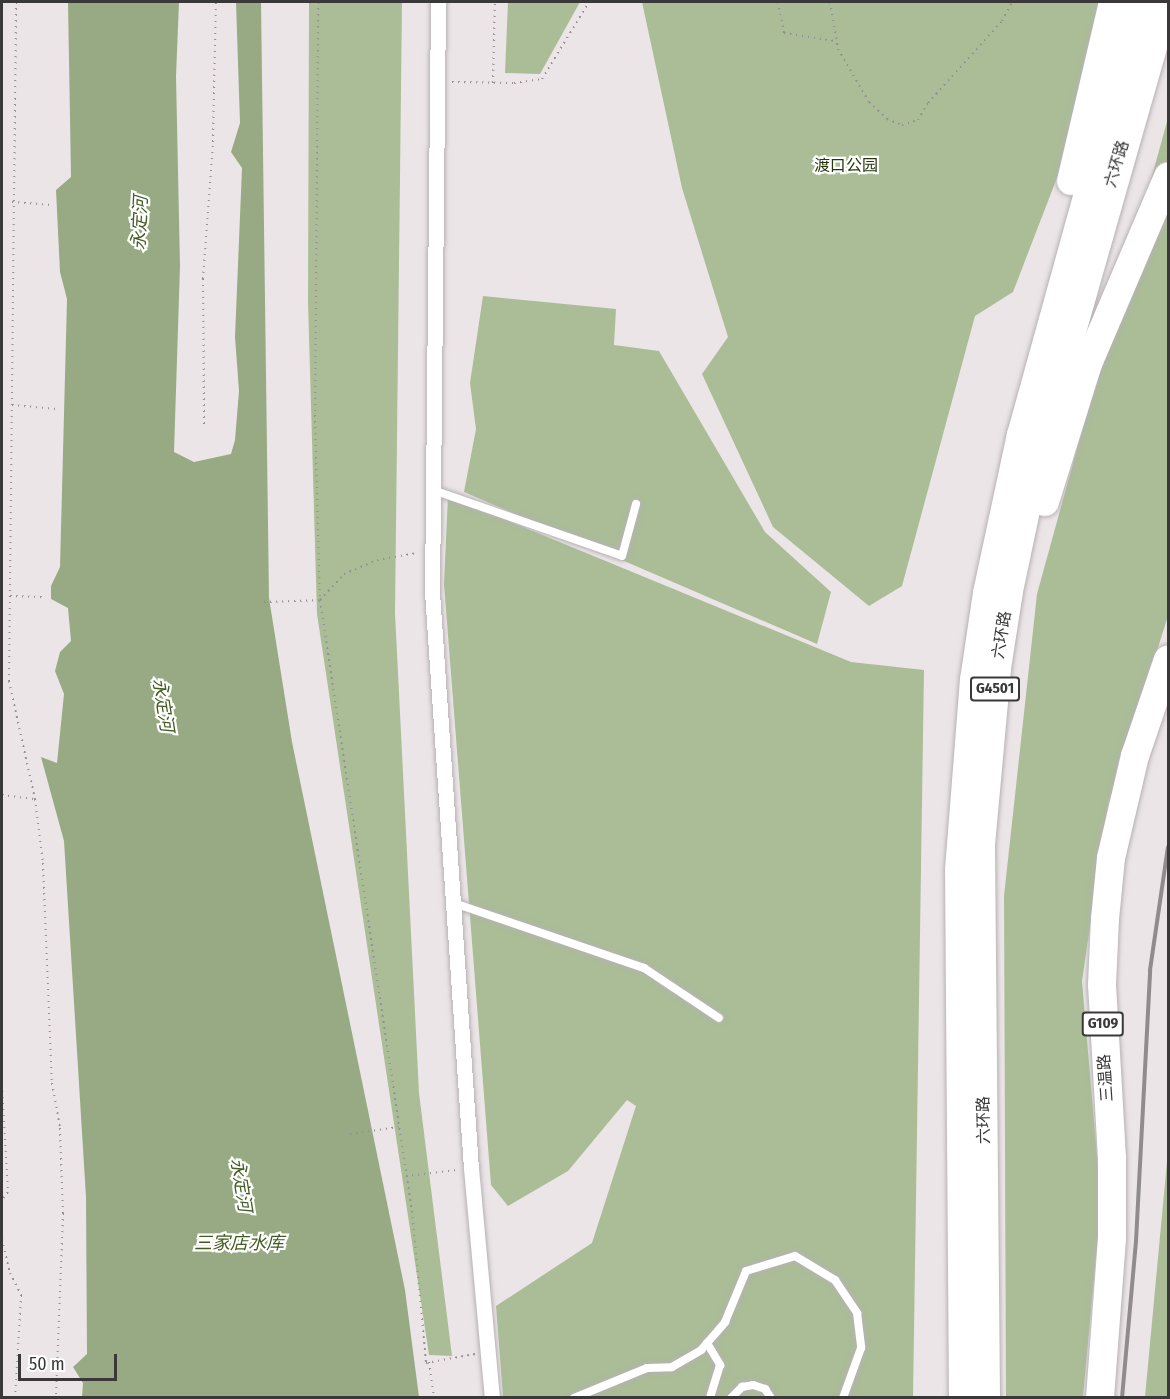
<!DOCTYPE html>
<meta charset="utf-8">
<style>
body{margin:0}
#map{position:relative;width:1170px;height:1399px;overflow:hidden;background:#ebe5e7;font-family:"Fira Sans Condensed","Noto Sans SC",sans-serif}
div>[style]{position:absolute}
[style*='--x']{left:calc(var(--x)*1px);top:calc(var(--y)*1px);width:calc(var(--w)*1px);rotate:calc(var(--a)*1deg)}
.forest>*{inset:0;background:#aabd96}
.water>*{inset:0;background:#97aa84}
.path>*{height:2px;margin-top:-1px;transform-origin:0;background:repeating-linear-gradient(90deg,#959193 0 1.5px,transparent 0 6px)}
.roads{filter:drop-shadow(0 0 2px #b7b1b4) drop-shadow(0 0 2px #b7b1b4)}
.lane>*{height:8px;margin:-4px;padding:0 4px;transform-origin:4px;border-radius:4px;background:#fff}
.street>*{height:15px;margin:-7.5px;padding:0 7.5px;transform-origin:7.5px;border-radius:7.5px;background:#fff}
.highway>*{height:28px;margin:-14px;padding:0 14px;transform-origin:14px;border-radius:14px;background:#fff}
.rail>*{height:4px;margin:-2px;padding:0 2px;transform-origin:2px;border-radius:2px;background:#908c8d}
span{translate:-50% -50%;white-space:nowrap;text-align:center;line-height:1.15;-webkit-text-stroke:4.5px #fff;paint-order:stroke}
.shield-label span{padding:2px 4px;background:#fff;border:2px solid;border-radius:4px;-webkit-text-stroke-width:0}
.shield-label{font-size:15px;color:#3a3839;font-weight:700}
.street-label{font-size:16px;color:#3a3839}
.park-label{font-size:16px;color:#25370a}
.water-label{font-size:18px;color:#435c23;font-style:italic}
.frame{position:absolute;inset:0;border:3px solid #3a3839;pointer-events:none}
.scale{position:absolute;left:18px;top:1354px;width:99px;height:27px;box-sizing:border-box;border:3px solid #3a3839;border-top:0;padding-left:8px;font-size:18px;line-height:21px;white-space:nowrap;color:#3a3839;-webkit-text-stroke:4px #fff;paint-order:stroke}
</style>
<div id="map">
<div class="forest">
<div style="clip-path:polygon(309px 2px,402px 2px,395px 613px,419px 1093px,452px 1356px,429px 1355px,317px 614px,308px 302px)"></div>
<div style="clip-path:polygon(508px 2px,580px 2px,540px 74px,505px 73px)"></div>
<div style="clip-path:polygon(642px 2px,1114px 2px,1092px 87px,1013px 292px,975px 316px,902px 586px,869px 606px,773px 527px,702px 374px,728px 337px,682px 188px)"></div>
<div style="clip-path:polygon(1168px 118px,1168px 616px,1108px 805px,1082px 981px,1101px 1203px,1083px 1397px,1006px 1398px,1004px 896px,1037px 594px)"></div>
<div style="clip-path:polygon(483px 296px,616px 309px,614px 345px,659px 351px,765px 532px,831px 592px,817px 644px,464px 492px,476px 429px,470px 383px)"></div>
<div style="clip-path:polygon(448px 496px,851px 662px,924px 670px,913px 1397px,503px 1397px,496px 1306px,592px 1243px,636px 1106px,627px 1100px,568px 1171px,508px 1206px,491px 1185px,444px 584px)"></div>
<div style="clip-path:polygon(1168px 1151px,1168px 1397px,1145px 1397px)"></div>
</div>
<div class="water">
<div style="clip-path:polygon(68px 2px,179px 2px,176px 76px,180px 266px,174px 452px,194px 462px,231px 454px,235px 440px,239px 391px,235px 337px,242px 168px,231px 152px,240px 123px,236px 2px,261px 2px,269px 598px,292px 742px,405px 1290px,419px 1397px,82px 1397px,83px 1383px,73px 1367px,87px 1354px,86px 1197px,64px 841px,41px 757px,57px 763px,64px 694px,55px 671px,60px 652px,71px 641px,68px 608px,51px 599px,51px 586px,60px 567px,67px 299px,60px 272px,56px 190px,71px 177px)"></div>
</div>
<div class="path">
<div style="--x:16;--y:2;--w:679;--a:90.59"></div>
<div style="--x:9;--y:681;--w:121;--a:77.6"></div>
<div style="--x:35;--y:799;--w:64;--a:82.9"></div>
<div style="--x:43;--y:863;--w:220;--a:87.7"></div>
<div style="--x:52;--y:1083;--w:46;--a:79.9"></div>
<div style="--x:60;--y:1128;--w:85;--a:88"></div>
<div style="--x:63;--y:1213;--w:185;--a:92.2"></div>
<div style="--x:318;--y:2;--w:413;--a:90.4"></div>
<div style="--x:315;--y:415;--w:185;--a:88.5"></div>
<div style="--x:320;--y:600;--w:618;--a:81.44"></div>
<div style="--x:412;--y:1211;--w:153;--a:84.7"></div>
<div style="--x:426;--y:1363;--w:50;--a:-10.4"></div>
<div style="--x:778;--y:2;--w:32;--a:79"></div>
<div style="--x:784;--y:33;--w:52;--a:8.9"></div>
<div style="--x:830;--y:2;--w:48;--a:80.3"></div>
<div style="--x:838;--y:49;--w:61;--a:59.7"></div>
<div style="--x:869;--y:102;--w:25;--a:43"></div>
<div style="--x:887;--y:119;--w:16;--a:22"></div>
<div style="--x:902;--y:125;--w:17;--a:-17"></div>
<div style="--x:918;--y:120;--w:20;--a:-60"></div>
<div style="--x:928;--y:103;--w:110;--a:-47.9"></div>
<div style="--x:1002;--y:21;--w:21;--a:-62"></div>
<div style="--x:452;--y:82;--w:62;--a:0.9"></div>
<div style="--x:514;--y:83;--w:28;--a:-8"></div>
<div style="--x:542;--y:79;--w:90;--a:-58.6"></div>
<div style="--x:493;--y:83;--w:81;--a:-88.6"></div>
<div style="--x:12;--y:202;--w:40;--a:4.3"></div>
<div style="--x:12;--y:405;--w:45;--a:5.1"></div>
<div style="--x:204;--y:424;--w:145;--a:-90.4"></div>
<div style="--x:203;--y:279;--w:137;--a:-85.8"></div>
<div style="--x:213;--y:142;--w:140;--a:-88.8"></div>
<div style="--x:10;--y:596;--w:35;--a:2"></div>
<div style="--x:264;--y:602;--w:56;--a:-2"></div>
<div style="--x:320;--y:600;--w:35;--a:-47"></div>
<div style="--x:344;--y:574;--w:36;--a:-23"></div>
<div style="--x:377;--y:560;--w:41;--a:-9.9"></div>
<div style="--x:2;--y:795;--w:32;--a:7"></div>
<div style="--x:2;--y:1085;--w:107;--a:86.8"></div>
<div style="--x:8;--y:1192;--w:10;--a:127"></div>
<div style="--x:350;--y:1134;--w:49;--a:-8.3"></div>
<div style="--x:406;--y:1176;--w:51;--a:-6.7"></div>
<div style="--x:2;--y:1239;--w:35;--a:77"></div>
<div style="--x:10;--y:1273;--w:25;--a:63"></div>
<div style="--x:21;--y:1295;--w:103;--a:93.3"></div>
<div style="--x:429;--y:1362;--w:36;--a:82"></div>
</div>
<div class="roads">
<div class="lane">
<div style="--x:433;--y:490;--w:200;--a:19.2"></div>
<div style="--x:622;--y:556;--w:54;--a:-74.9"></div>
<div style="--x:454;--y:903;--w:201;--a:18.9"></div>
<div style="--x:644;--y:968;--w:90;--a:33.7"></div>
<div style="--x:707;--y:1343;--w:26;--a:59"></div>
<div style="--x:720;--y:1365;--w:34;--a:107"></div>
<div style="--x:574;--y:1398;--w:79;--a:-22.3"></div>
<div style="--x:647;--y:1368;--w:25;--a:-2"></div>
<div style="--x:672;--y:1367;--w:34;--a:-30"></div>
<div style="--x:701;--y:1350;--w:37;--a:-49"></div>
<div style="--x:725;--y:1322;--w:55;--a:-67.6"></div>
<div style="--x:746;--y:1271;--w:51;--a:-17"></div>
<div style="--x:795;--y:1256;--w:47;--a:31"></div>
<div style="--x:835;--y:1280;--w:40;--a:56"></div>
<div style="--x:857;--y:1313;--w:35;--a:83"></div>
<div style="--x:861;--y:1348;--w:53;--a:109.8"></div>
<div style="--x:731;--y:1398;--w:16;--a:-45"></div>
<div style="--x:742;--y:1387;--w:11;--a:-10"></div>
<div style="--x:753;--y:1385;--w:13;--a:18"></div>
<div style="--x:765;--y:1389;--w:11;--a:56"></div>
</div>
<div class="street">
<div style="--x:438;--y:2;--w:590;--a:90.58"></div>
<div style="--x:432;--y:592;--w:577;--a:86.13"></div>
<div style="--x:471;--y:1168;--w:231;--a:84.8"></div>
</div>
<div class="highway">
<div style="--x:1071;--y:181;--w:184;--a:-76.8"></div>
<div style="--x:1045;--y:502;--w:145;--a:-72.7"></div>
<div style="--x:1088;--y:364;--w:204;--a:-66.9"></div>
<div style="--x:963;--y:1398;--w:528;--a:-90.43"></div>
<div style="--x:959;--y:870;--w:191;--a:-85.5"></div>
<div style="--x:974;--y:680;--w:88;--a:-81.5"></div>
<div style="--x:987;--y:593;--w:162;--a:-77.9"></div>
<div style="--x:1021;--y:435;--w:449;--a:-74.5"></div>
<div style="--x:986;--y:1398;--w:553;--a:-90.52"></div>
<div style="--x:981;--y:845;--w:178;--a:-84.8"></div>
<div style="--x:997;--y:668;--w:78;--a:-81.1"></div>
<div style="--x:1009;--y:591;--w:150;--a:-78.1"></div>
<div style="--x:1040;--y:444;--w:460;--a:-74.1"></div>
<div style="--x:1100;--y:1398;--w:161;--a:-85.7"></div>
<div style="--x:1112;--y:1237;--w:79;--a:-90"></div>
<div style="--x:1112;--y:1158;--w:173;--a:-93.3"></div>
<div style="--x:1102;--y:985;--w:66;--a:-87.4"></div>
<div style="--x:1105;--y:919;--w:61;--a:-84.4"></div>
<div style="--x:1111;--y:858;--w:105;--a:-76.8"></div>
<div style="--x:1135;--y:756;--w:102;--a:-71.2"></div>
</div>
</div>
<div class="rail">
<div style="--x:1122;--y:1398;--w:158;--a:-84.9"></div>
<div style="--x:1136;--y:1241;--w:271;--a:-87"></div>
<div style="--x:1150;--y:970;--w:124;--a:-81.7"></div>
</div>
<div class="shield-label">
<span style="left:995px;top:689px">G4501</span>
<span style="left:1103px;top:1024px">G109</span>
</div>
<div class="street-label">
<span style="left:1117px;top:164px;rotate:-73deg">六环路</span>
<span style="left:1002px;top:635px;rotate:-81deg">六环路</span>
<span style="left:1106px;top:1078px;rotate:-94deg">三温路</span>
<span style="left:984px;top:1120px;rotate:-91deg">六环路</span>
</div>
<div class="park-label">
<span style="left:846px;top:166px">渡口公园</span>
</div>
<div class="water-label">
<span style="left:140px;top:223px;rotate:-87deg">永定河</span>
<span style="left:163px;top:705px;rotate:81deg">永定河</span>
<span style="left:241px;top:1185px;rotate:81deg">永定河</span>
<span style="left:239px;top:1243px">三家店水库</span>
</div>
<div class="frame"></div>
<div class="scale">50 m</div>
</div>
